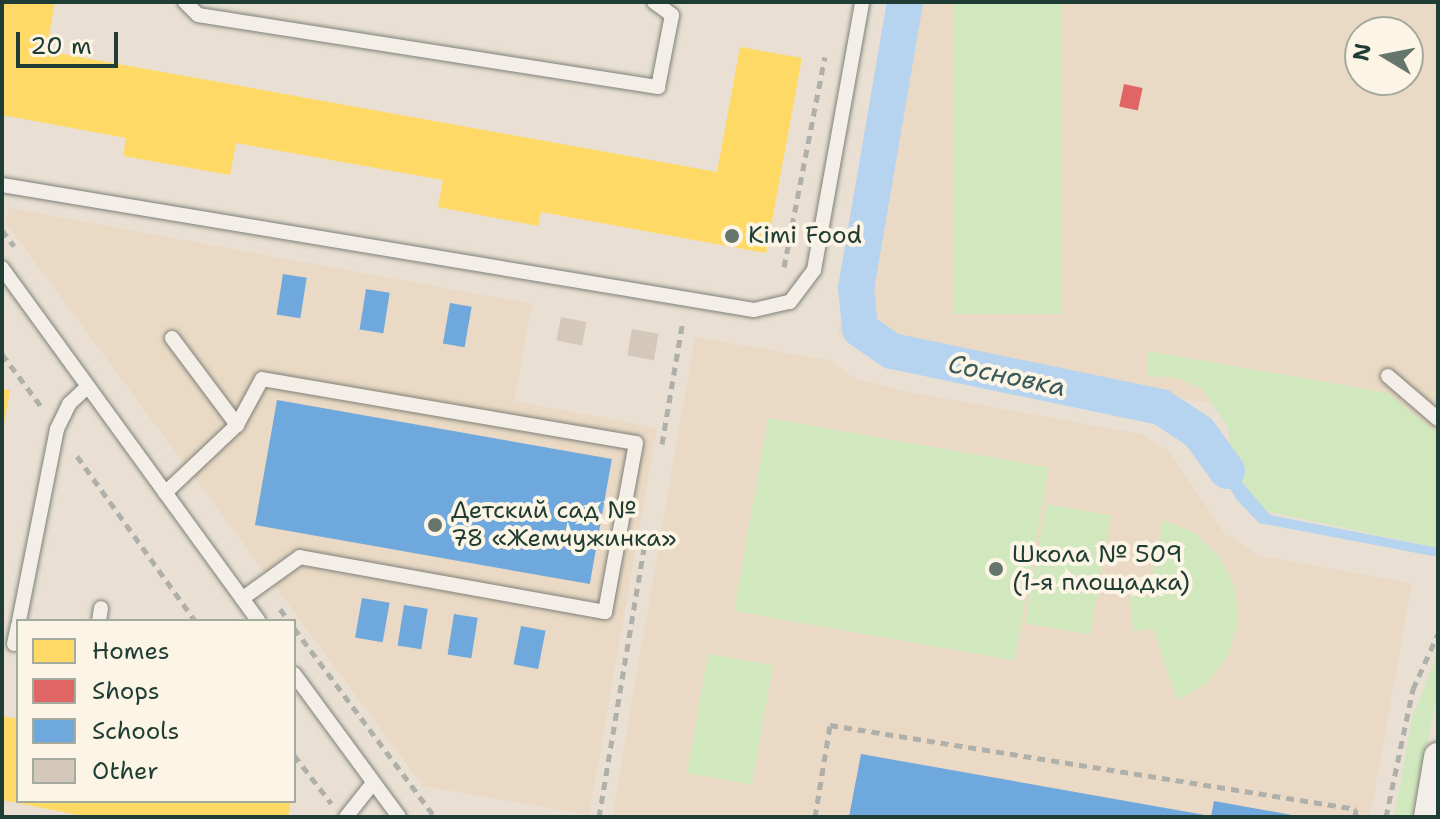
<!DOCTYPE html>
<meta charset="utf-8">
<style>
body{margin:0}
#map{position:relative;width:1440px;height:819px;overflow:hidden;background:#e9e0d3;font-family:"Shantell Sans",sans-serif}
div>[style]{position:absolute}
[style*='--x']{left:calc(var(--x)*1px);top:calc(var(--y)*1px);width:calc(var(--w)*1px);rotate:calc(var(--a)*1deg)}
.built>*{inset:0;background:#ead9c4}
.green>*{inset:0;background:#d1e8be;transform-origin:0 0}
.water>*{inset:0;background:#b6d4ef}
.homes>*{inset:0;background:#ffd966}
.shops>*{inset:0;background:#e06666;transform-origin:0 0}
.schools>*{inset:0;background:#6fa8dc;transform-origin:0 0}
.canal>*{height:36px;margin:-18px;padding:0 18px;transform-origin:18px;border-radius:18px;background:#b6d4ef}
.building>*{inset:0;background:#d4c8ba;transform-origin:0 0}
.path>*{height:5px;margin-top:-2.5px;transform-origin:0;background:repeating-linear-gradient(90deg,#aeb0a9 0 8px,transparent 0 14px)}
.roads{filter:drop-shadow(0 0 2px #7f8179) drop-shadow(0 0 2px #7f8179)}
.service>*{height:14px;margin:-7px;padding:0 7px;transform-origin:7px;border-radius:7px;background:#f3efe8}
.minor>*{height:28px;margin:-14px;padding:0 14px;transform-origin:14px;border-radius:14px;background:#f3efe8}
.dots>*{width:22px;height:22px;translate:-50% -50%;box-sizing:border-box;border:4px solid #fcf5e5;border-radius:50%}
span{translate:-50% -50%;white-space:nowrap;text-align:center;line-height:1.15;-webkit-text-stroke:8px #fcf5e5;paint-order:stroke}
.poi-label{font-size:24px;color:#1f3d34}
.left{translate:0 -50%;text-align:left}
.water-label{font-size:26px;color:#395a5c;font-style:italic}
.frame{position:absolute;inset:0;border:4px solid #1f3d34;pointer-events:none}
.legend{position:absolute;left:16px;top:619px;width:280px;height:184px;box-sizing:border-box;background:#fcf5e5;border:2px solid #a4ab9e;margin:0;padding:10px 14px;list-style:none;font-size:24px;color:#1f3d34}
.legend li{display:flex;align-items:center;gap:16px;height:40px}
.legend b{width:40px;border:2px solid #a4ab9e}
.north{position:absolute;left:1344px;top:16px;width:80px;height:80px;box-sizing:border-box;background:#fcf5e5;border:2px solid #a4ab9e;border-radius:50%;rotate:280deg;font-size:22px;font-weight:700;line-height:32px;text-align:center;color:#1f3d34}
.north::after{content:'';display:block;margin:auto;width:28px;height:36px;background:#66766c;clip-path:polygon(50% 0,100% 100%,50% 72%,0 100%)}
.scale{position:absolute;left:16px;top:32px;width:102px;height:36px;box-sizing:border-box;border:4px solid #1f3d34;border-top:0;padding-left:10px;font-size:24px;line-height:28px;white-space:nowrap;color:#1f3d34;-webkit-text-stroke:6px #fcf5e5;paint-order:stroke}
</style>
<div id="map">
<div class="built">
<div style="clip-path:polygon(evenodd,909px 2px,1438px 2px,1438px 446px,838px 334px,909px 2px,1360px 32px,1408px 32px,1408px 80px,1360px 80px,1360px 32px)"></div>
<div style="clip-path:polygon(9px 208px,532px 304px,514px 401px,657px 428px,589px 815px,423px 786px,6px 223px)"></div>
<div style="clip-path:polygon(695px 337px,828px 360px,857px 379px,903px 391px,1141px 434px,1168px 450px,1225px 534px,1260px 556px,1412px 583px,1370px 817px,612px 817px)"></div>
</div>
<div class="green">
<div style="left:954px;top:2px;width:107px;height:312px"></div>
<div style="clip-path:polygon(1148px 351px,1388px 393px,1438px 433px,1438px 548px,1261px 510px,1233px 467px,1228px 427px,1203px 390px,1178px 378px,1147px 376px)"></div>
<div style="left:768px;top:418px;width:285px;height:196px;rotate:10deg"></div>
<div style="left:1046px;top:504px;width:66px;height:121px;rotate:10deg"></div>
<div style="clip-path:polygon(1163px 520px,1195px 533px,1220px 557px,1235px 588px,1238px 623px,1228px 656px,1207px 683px,1177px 701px,1153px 629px,1133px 631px,1130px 597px,1149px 595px)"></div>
<div style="clip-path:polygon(1438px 652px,1438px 693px,1411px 817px,1394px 817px,1412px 719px)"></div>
<div style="left:708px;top:654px;width:66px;height:121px;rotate:10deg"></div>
</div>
<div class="water">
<div style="clip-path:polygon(1199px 432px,1270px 515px,1438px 548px,1438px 557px,1259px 523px,1236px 499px)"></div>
</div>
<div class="homes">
<div style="clip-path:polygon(2px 2px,55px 2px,46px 51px,717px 172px,740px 47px,802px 58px,766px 253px,541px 212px,538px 226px,438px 207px,443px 180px,236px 143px,230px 175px,123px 156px,126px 138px,2px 115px)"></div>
<div style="clip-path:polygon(2px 389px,10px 390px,4px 424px,2px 424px)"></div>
<div style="clip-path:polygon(2px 716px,18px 719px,18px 801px,291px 801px,288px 817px,88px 817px,2px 800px)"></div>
</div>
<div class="shops">
<div style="left:1124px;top:84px;width:19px;height:23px;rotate:12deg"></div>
</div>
<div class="schools">
<div style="left:283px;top:274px;width:24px;height:41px;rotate:9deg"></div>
<div style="left:366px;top:289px;width:24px;height:41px;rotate:9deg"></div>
<div style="left:450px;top:303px;width:22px;height:41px;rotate:10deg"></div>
<div style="left:277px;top:400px;width:340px;height:127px;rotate:10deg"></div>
<div style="left:362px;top:598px;width:28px;height:40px;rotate:10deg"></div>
<div style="left:404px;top:605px;width:24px;height:41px;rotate:9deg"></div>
<div style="left:454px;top:614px;width:24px;height:41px;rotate:9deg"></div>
<div style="left:521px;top:626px;width:25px;height:39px;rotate:11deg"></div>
<div style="clip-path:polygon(861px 754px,1205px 815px,1205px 817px,849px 817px)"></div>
<div style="clip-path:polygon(1214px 801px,1292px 815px,1291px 817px,1211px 817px)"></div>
</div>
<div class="canal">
<div style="--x:905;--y:2;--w:290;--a:99.7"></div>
<div style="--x:856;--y:288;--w:41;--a:84.4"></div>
<div style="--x:860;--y:329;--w:39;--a:35"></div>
<div style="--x:892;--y:351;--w:275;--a:11.8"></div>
<div style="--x:1161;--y:407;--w:45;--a:33.3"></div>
<div style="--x:1199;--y:432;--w:48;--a:54.3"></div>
</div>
<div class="building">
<div style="left:561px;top:317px;width:26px;height:24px;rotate:11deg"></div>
<div style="left:632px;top:329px;width:27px;height:27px;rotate:10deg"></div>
</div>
<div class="path">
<div style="--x:2;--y:230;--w:20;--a:53"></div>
<div style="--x:784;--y:267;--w:214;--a:-79"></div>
<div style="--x:2;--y:354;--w:69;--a:53.3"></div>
<div style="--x:662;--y:444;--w:126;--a:-80.4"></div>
<div style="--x:77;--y:456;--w:203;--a:54.4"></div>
<div style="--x:280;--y:609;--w:15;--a:53"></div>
<div style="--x:294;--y:628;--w:236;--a:53.3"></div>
<div style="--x:294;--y:755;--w:61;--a:52.4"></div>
<div style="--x:599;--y:817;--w:285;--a:-80.5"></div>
<div style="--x:815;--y:817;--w:93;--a:-80.7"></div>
<div style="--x:830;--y:725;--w:533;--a:9.07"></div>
<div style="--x:1356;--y:809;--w:8;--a:97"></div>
<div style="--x:1386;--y:817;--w:131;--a:-78.1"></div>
<div style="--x:1413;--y:689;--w:60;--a:-65.6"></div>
</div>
<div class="roads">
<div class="service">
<div style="--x:185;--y:2;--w:18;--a:45"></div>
<div style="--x:198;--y:15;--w:466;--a:8.9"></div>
<div style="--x:658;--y:87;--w:73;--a:-79"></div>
<div style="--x:672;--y:15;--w:22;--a:-144"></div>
<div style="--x:2;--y:185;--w:762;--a:9.44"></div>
<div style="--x:754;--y:310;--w:37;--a:-13"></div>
<div style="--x:790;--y:302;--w:40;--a:-53"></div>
<div style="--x:814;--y:270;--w:272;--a:-79.8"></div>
<div style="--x:2;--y:268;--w:436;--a:54"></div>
<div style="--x:172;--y:338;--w:109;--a:53.2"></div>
<div style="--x:1388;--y:376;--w:66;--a:40.7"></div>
<div style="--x:165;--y:493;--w:99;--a:-43.4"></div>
<div style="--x:237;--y:425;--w:52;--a:-61.5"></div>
<div style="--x:262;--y:379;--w:379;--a:9.7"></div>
<div style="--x:636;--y:443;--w:172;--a:100.4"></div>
<div style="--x:605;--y:612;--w:310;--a:-169.8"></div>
<div style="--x:300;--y:557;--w:70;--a:144.3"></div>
<div style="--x:19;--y:621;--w:196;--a:-78.8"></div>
<div style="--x:57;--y:429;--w:28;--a:-64"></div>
<div style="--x:69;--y:404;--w:25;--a:-43"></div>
<div style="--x:99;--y:621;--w:13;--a:-81"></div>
<div style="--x:14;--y:644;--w:19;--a:-78"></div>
<div style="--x:294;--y:674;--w:177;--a:53.7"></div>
<div style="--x:346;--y:817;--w:43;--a:-51.5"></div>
</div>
<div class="minor">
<div style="--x:1428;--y:817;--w:61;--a:-80.5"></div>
</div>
</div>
<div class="dots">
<div style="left:732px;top:236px;background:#66766c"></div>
<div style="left:435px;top:525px;background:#66766c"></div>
<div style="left:996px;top:569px;background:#66766c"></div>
</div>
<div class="poi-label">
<span class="left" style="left:748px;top:236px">Kimi Food</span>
<span class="left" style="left:451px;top:525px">Детский сад №<br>78 «Жемчужинка»</span>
<span class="left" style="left:1012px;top:569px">Школа № 509<br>(1-я площадка)</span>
</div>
<div class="water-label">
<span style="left:1007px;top:375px;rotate:12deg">Сосновка</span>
</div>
<div class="frame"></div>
<ul class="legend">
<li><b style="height:22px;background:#ffd966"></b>Homes</li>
<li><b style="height:22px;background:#e06666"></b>Shops</li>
<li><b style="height:22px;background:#6fa8dc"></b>Schools</li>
<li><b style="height:22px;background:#d4c8ba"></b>Other</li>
</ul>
<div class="north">N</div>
<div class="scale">20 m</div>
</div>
